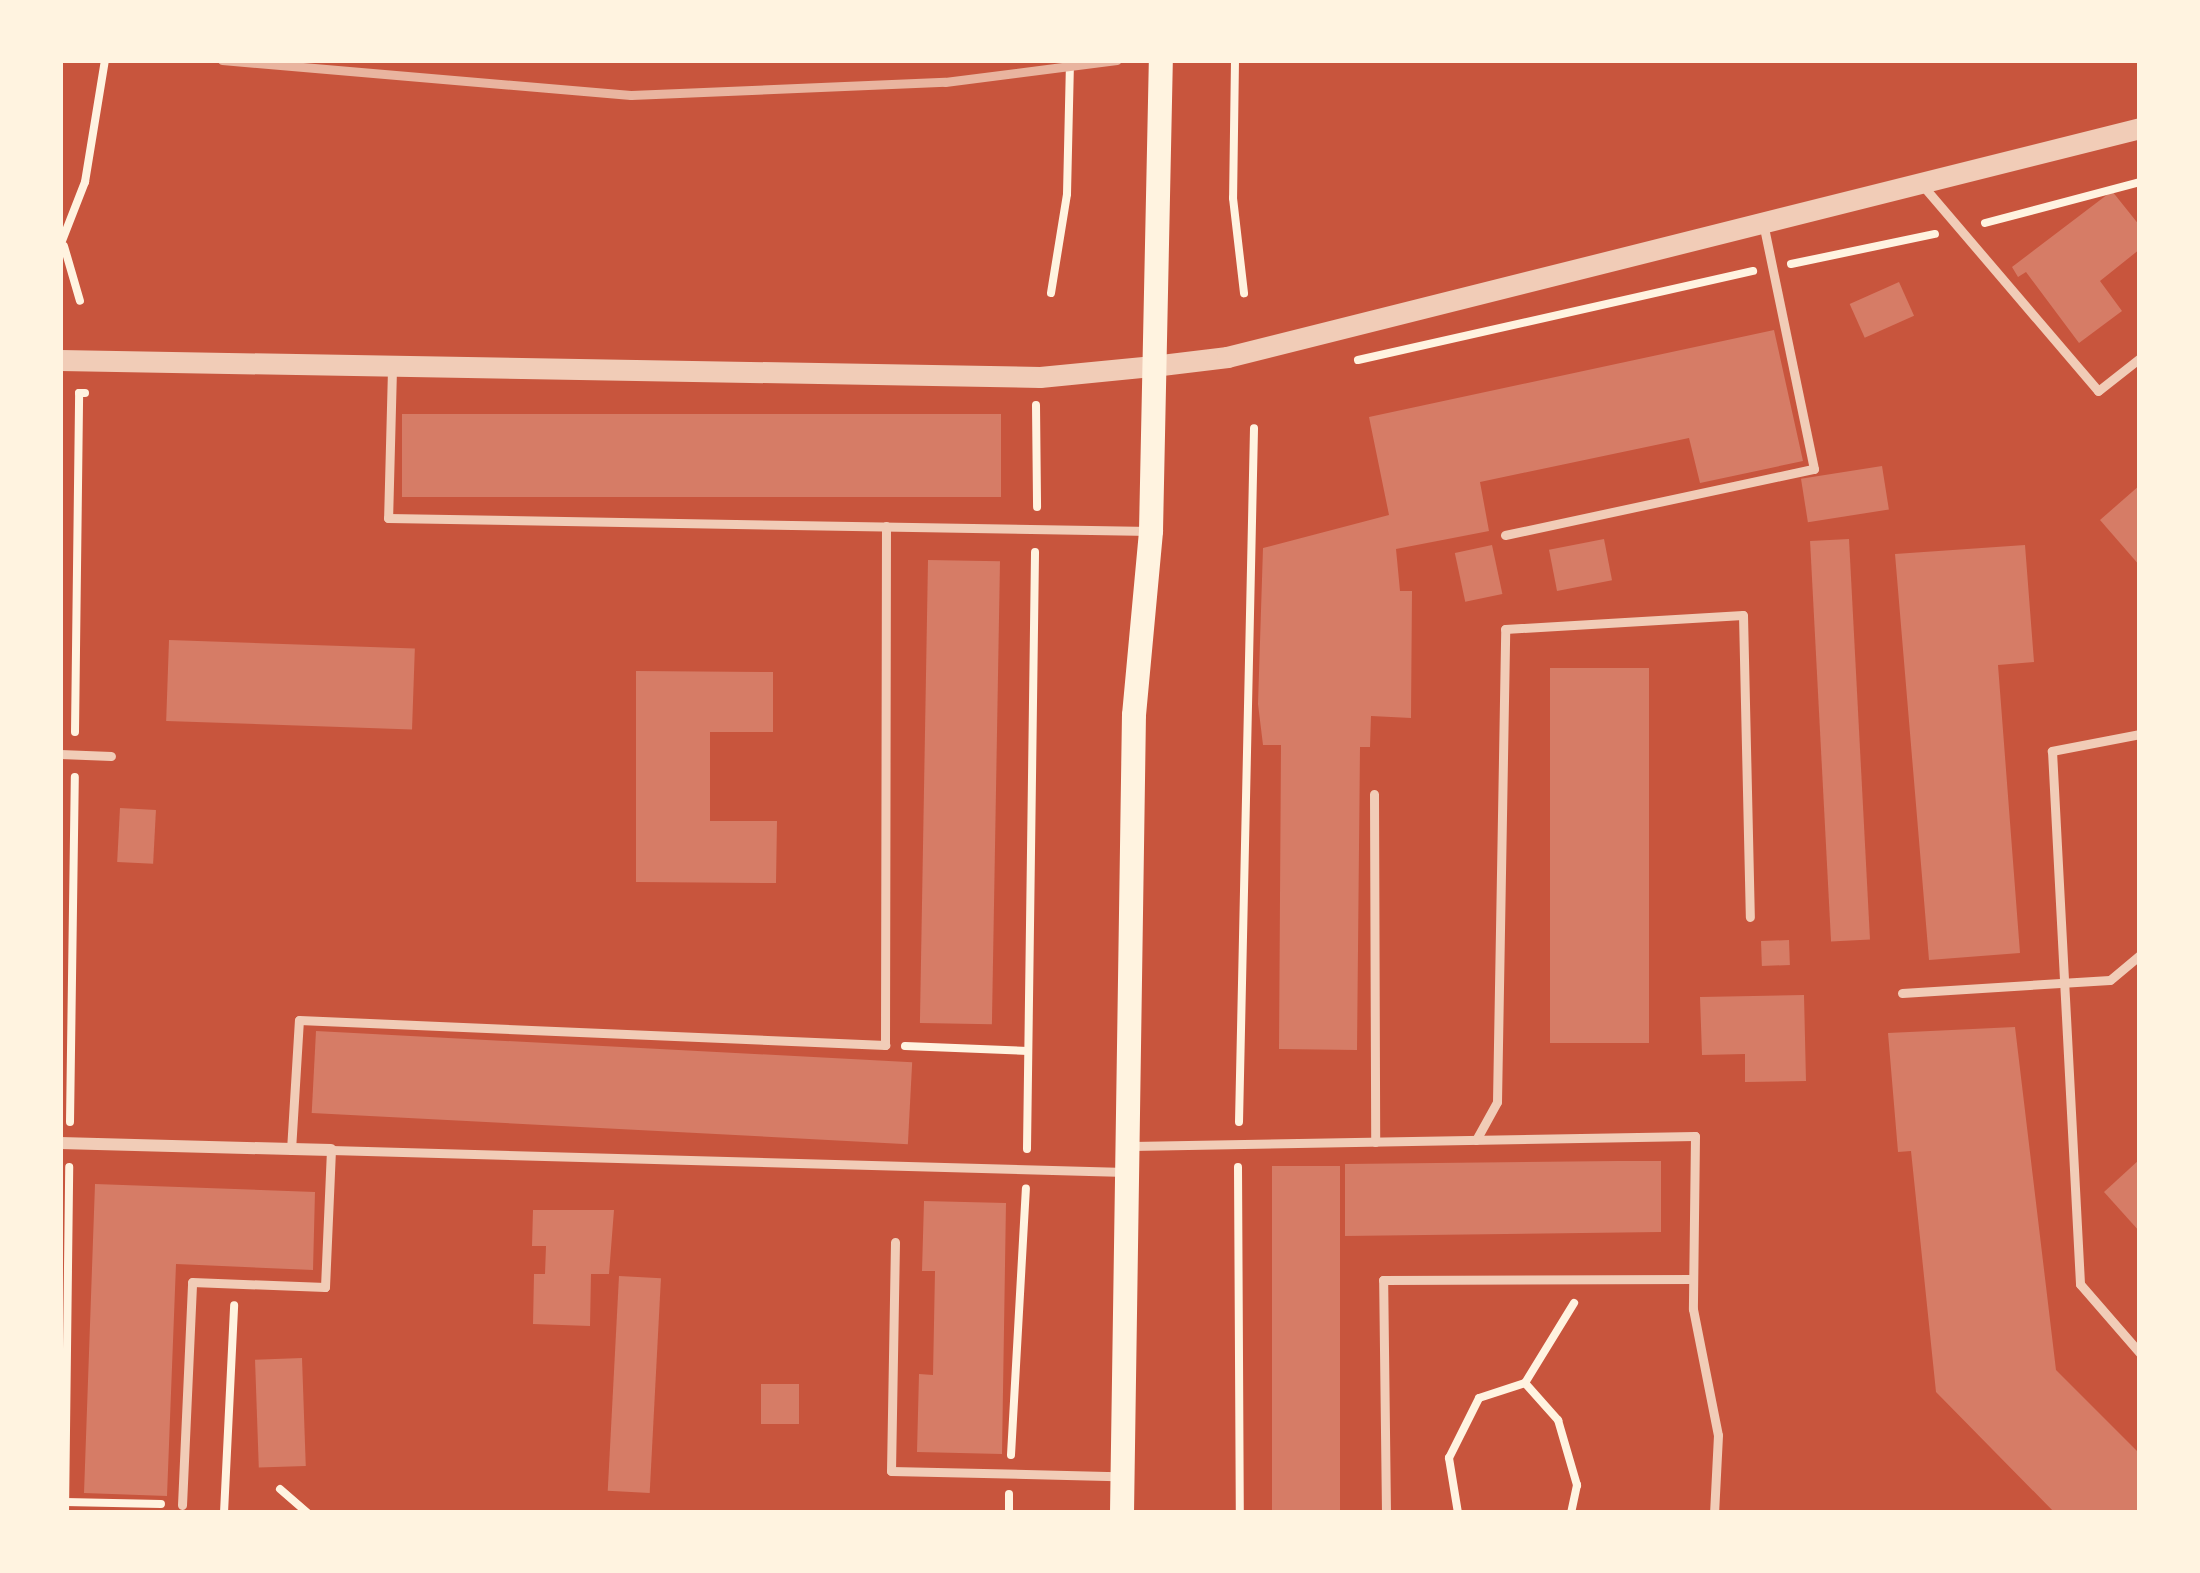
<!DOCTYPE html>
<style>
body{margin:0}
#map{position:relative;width:2200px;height:1573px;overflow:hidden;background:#c8553d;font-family:"DM Sans",sans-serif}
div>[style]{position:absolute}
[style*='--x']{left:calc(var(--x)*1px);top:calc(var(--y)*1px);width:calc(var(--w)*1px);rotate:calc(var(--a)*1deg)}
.building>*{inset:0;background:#d67c66;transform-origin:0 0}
.path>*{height:8px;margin:-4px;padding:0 4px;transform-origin:4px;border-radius:4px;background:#fff3e0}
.service>*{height:9px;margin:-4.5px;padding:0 4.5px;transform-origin:4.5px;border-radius:4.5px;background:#f1ccb7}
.minor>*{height:12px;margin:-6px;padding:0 6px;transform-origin:6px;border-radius:6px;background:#f1ccb7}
.tertiary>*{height:21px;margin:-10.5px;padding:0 10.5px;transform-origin:10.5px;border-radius:10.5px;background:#f1ccb7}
.secondary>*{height:24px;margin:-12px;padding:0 12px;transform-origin:12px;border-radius:12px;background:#fff3e0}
.rail>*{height:9px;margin:-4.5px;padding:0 4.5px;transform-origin:4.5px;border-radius:4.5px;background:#e9b49f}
span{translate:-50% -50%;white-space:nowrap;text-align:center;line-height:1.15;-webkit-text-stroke:9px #fff3e0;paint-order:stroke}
.frame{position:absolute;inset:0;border:63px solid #fff3e0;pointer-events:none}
</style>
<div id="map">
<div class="building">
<div style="clip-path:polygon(2112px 191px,2140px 226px,2140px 249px,2100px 281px,2122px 311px,2079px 343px,2026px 272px,2018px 277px,2012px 267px)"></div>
<div style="left:1899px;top:282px;width:37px;height:54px;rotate:66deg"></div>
<div style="clip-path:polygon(1774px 330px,1803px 461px,1700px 483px,1689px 438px,1480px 482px,1489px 531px,1396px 549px,1400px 591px,1412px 591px,1411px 718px,1371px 716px,1370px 747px,1360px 747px,1357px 1050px,1279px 1049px,1281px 745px,1263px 745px,1258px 704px,1263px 548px,1389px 515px,1369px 417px)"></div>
<div style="left:402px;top:414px;width:599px;height:83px"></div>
<div style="left:1882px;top:466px;width:44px;height:82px;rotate:81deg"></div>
<div style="clip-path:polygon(2140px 485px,2140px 566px,2100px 520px)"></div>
<div style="left:1604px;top:539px;width:42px;height:56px;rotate:79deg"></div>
<div style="left:1849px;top:539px;width:401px;height:39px;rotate:87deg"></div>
<div style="left:1492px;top:545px;width:50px;height:38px;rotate:78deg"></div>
<div style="clip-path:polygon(2025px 545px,2034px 662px,1998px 665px,2020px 953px,1929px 960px,1895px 554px)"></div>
<div style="left:928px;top:560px;width:72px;height:463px;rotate:1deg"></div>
<div style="left:169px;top:640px;width:246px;height:81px;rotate:2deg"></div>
<div style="left:1550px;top:668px;width:99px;height:375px"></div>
<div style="clip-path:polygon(636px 671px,773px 672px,773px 732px,710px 732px,710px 821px,777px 821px,776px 883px,636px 882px)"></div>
<div style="left:120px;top:808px;width:36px;height:54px;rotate:3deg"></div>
<div style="left:1789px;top:940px;width:25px;height:28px;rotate:88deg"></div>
<div style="clip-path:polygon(1804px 995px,1806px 1081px,1745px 1082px,1745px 1054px,1702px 1055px,1700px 997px)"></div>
<div style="clip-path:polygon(2015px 1027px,2056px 1370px,2140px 1454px,2140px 1513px,2055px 1513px,1936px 1392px,1911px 1151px,1898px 1152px,1888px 1033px)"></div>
<div style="left:316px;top:1031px;width:597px;height:82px;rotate:3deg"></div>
<div style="clip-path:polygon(2140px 1159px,2140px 1232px,2104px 1192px)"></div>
<div style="clip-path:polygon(1617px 1161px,1661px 1161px,1661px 1232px,1345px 1236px,1345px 1164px)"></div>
<div style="left:1272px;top:1166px;width:68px;height:347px"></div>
<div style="clip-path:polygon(95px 1184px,315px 1192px,313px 1270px,176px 1264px,167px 1496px,84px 1493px)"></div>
<div style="clip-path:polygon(924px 1201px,1006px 1203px,1002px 1454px,917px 1452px,919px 1374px,933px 1375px,935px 1271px,922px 1271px)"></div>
<div style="clip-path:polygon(533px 1210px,614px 1210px,609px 1274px,591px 1274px,590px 1326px,533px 1324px,534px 1274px,545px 1274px,546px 1246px,532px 1246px)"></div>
<div style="left:619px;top:1276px;width:42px;height:215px;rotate:3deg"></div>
<div style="left:302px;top:1358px;width:108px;height:47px;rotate:88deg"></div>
<div style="left:799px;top:1384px;width:40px;height:38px;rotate:90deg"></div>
</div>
<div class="path">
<div style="--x:1235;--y:60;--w:138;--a:90.8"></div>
<div style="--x:1233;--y:198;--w:96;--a:83.4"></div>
<div style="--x:1985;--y:223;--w:160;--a:-14.8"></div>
<div style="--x:60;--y:246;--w:69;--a:-68.7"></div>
<div style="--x:85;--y:182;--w:124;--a:-80.7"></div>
<div style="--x:64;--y:246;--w:57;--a:73.8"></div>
<div style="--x:1791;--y:264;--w:147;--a:-11.8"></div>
<div style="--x:1051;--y:293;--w:100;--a:-80.8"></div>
<div style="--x:1067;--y:194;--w:134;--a:-88.7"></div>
<div style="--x:1358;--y:360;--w:405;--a:-12.7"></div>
<div style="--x:1036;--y:405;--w:102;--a:89.4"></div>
<div style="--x:75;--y:732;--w:339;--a:-89.3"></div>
<div style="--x:79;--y:393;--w:6;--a:0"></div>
<div style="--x:905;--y:1046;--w:123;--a:2.3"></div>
<div style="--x:70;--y:1122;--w:345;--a:-89.2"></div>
<div style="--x:1239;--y:1122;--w:694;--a:-88.76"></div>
<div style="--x:1027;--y:1149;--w:597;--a:-89.23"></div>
<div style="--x:1238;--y:1167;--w:346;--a:89.7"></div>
<div style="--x:1525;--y:1383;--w:94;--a:-58.5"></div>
<div style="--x:1011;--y:1455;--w:267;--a:-86.8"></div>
<div style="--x:280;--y:1489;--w:37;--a:41"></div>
<div style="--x:65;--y:1502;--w:96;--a:1.2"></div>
<div style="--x:65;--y:1513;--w:346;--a:-89.3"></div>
<div style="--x:224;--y:1513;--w:208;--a:-87.2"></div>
<div style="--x:1009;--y:1513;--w:19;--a:-90"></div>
<div style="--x:1458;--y:1513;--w:56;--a:-99.3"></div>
<div style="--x:1449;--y:1458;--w:67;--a:-63.4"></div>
<div style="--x:1479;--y:1398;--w:48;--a:-18.1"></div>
<div style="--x:1525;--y:1383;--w:50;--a:48.3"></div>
<div style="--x:1558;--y:1420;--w:68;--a:73.7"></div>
<div style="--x:1577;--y:1485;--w:29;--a:102"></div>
</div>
<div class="service">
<div style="--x:1924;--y:187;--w:268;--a:49.5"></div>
<div style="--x:2098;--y:391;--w:53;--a:-38.2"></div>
<div style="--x:392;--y:369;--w:149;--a:91.5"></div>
<div style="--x:388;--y:518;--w:763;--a:0.98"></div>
<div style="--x:1505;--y:535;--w:316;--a:-12.1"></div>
<div style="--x:1814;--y:469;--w:252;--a:-101.7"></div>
<div style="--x:2140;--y:734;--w:90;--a:169.1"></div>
<div style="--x:2052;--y:751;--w:534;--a:86.99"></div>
<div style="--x:2080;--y:1284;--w:91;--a:49"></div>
<div style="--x:60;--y:754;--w:51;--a:2.2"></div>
<div style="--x:1374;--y:794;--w:348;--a:89.8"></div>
<div style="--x:1902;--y:993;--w:208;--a:-3.6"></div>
<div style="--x:2110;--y:980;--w:39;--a:-40"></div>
<div style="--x:1476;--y:1140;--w:43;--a:-61.1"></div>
<div style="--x:1497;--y:1102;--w:473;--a:-89"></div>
<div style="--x:1505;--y:629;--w:238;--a:-3.4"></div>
<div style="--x:1743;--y:615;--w:302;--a:88.7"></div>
<div style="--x:1132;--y:1146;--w:563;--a:-1.02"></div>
<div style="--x:1695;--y:1136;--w:173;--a:90.7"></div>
<div style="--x:1693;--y:1309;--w:128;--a:78.8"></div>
<div style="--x:1718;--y:1435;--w:78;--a:92.9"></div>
<div style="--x:291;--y:1150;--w:130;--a:-86.5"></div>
<div style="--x:299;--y:1020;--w:587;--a:2.44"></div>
<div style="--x:885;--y:1045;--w:519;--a:-89.89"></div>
<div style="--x:895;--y:1242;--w:229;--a:91"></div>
<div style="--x:891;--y:1471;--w:226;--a:1.3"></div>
<div style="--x:182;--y:1505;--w:223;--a:-87.4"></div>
<div style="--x:192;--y:1282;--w:133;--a:2.2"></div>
<div style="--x:325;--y:1287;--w:137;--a:-87.5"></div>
<div style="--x:331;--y:1150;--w:795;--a:1.59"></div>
<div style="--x:1386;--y:1513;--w:233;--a:-90.7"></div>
<div style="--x:1383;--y:1280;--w:310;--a:-0.2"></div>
</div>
<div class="minor">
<div style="--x:60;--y:1143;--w:271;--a:1.5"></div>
</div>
<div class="tertiary">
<div style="--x:60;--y:360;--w:980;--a:0.99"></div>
<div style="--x:1040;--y:377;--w:114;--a:-5.6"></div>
<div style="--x:1153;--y:366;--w:75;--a:-6.9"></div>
<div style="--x:1227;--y:357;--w:941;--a:-14.08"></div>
</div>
<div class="secondary">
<div style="--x:1122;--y:1513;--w:798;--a:-89.14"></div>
<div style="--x:1134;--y:715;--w:185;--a:-84.7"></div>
<div style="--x:1151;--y:531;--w:471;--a:-88.8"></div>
</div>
<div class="rail">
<div style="--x:222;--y:60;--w:410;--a:4.9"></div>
<div style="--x:631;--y:95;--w:314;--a:-2.4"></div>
<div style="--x:945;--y:82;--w:173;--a:-7.3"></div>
</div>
<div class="frame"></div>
</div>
